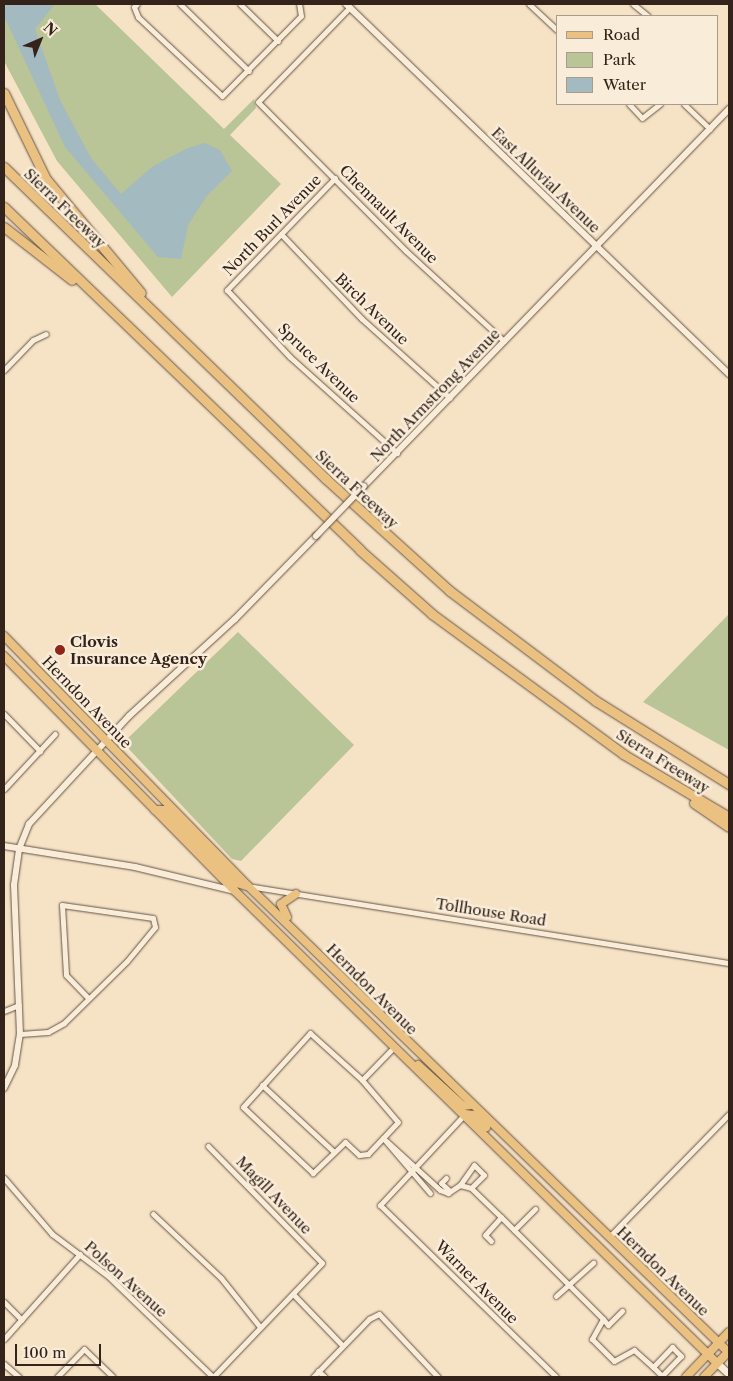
<!DOCTYPE html>
<style>
body{margin:0}
#map{position:relative;width:733px;height:1381px;overflow:hidden;background:#f6e2c5;font-family:"Libre Caslon Text",serif}
div>[style]{position:absolute}
[style*='--x']{left:calc(var(--x)*1px);top:calc(var(--y)*1px);width:calc(var(--w)*1px);rotate:calc(var(--a)*1deg)}
.green>*{inset:0;background:#b9c497}
.water>*{inset:0;background:#a3bac0}
.roads{filter:drop-shadow(0 0 1px #645345) drop-shadow(0 0 1px #645345)}
.minor>*{height:5px;margin:-2.5px;padding:0 2.5px;transform-origin:2.5px;border-radius:2.5px;background:#f9ecd9}
.tertiary>*{height:6px;margin:-3px;padding:0 3px;transform-origin:3px;border-radius:3px;background:#f9ecd9}
.secondary>*{height:7px;margin:-3.5px;padding:0 3.5px;transform-origin:3.5px;border-radius:3.5px;background:#f9ecd9}
.primary>*{height:8px;margin:-4px;padding:0 4px;transform-origin:4px;border-radius:4px;background:#ebc182}
.motorway>*{height:9px;margin:-4.5px;padding:0 4.5px;transform-origin:4.5px;border-radius:4.5px;background:#ebc182}
.bridges{filter:drop-shadow(0 0 1px #645345) drop-shadow(0 0 1px #645345)}
.tertiary-bridge>*{height:6px;margin:-3px;padding:0 3px;transform-origin:3px;border-radius:3px;background:#f9ecd9}
.dots>*{width:14px;height:14px;translate:-50% -50%;box-sizing:border-box;border:2px solid #f9ecd9;border-radius:50%}
span{translate:-50% -50%;white-space:nowrap;text-align:center;line-height:1.15;-webkit-text-stroke:5px #f9ecd9;paint-order:stroke}
.street-label{font-size:15px;color:#33231a}
.poi-label{font-size:15px;color:#33231a;font-weight:700}
.left{translate:0 -50%;text-align:left}
.frame{position:absolute;inset:0;border:5px solid #33231a;pointer-events:none}
.legend{position:absolute;left:556px;top:15px;width:162px;height:90px;box-sizing:border-box;background:#f9ecd9;border:1px solid #aa9c8d;margin:0;padding:6px 9px;list-style:none;font-size:15px;color:#33231a}
.legend li{display:flex;align-items:center;gap:10px;height:25px}
.legend b{width:25px;border:1px solid #aa9c8d}
.north{position:absolute;left:15px;top:15px;width:50px;height:50px;-webkit-text-stroke:4px #f9ecd9;paint-order:stroke;rotate:44deg;font-size:14px;font-weight:700;line-height:20px;text-align:center;color:#33231a}
.north::after{content:'';display:block;margin:auto;width:18px;height:22px;background:#33231a;clip-path:polygon(50% 0,100% 100%,50% 72%,0 100%)}
.scale{position:absolute;left:15px;top:1344px;width:86px;height:22px;box-sizing:border-box;border:2px solid #33231a;border-top:0;padding-left:6px;font-size:15px;line-height:18px;white-space:nowrap;color:#33231a;-webkit-text-stroke:4px #f9ecd9;paint-order:stroke}
</style>
<div id="map">
<div class="green">
<div style="clip-path:polygon(4px 4px,95px 4px,224px 129px,254px 99px,256px 108px,230px 135px,281px 184px,172px 297px,57px 161px,4px 61px)"></div>
<div style="clip-path:polygon(729px 614px,729px 750px,643px 702px)"></div>
<div style="clip-path:polygon(238px 632px,354px 745px,241px 861px,232px 859px,127px 747px,127px 739px)"></div>
</div>
<div class="water">
<div style="clip-path:polygon(6px 4px,55px 4px,35px 29px,60px 100px,91px 158px,121px 194px,153px 166px,188px 148px,205px 143px,220px 150px,232px 171px,206px 197px,188px 225px,181px 259px,158px 257px,65px 147px,4px 16px)"></div>
</div>
<div class="roads">
<div class="minor">
<div style="--x:137;--y:4;--w:4;--a:135"></div>
<div style="--x:134;--y:7;--w:11;--a:68"></div>
<div style="--x:138;--y:17;--w:115;--a:43.2"></div>
<div style="--x:222;--y:96;--w:112;--a:-45.4"></div>
<div style="--x:301;--y:16;--w:12;--a:-99"></div>
<div style="--x:180;--y:4;--w:96;--a:44.2"></div>
<div style="--x:240;--y:4;--w:53;--a:44.2"></div>
<div style="--x:529;--y:4;--w:38;--a:43"></div>
<div style="--x:633;--y:4;--w:19;--a:39"></div>
<div style="--x:350;--y:7;--w:132;--a:134.1"></div>
<div style="--x:258;--y:102;--w:210;--a:45.2"></div>
<div style="--x:406;--y:251;--w:133;--a:42.6"></div>
<div style="--x:629;--y:104;--w:19;--a:47"></div>
<div style="--x:642;--y:118;--w:23;--a:-38"></div>
<div style="--x:684;--y:104;--w:36;--a:44"></div>
<div style="--x:335;--y:178;--w:156;--a:134"></div>
<div style="--x:227;--y:290;--w:92;--a:46.8"></div>
<div style="--x:290;--y:357;--w:144;--a:41.9"></div>
<div style="--x:281;--y:234;--w:117;--a:46.4"></div>
<div style="--x:362;--y:319;--w:118;--a:41.9"></div>
<div style="--x:4;--y:370;--w:42;--a:-46"></div>
<div style="--x:33;--y:340;--w:14;--a:-25"></div>
<div style="--x:4;--y:714;--w:52;--a:45.8"></div>
<div style="--x:4;--y:789;--w:75;--a:-47.2"></div>
<div style="--x:248;--y:886;--w:487;--a:9.1"></div>
<div style="--x:4;--y:1011;--w:16;--a:-22"></div>
<div style="--x:20;--y:1034;--w:28;--a:-4"></div>
<div style="--x:48;--y:1032;--w:18;--a:-29"></div>
<div style="--x:64;--y:1023;--w:88;--a:-44.5"></div>
<div style="--x:127;--y:961;--w:44;--a:-50.5"></div>
<div style="--x:155;--y:927;--w:9;--a:-103"></div>
<div style="--x:153;--y:918;--w:92;--a:-171.9"></div>
<div style="--x:62;--y:905;--w:70;--a:86.7"></div>
<div style="--x:66;--y:975;--w:32;--a:46"></div>
<div style="--x:362;--y:1080;--w:55;--a:49.4"></div>
<div style="--x:398;--y:1122;--w:44;--a:133.2"></div>
<div style="--x:368;--y:1154;--w:9;--a:174"></div>
<div style="--x:359;--y:1155;--w:19;--a:-137"></div>
<div style="--x:345;--y:1142;--w:45;--a:135.9"></div>
<div style="--x:313;--y:1173;--w:96;--a:-136.7"></div>
<div style="--x:243;--y:1107;--w:100;--a:-47.8"></div>
<div style="--x:310;--y:1033;--w:70;--a:42.1"></div>
<div style="--x:362;--y:1080;--w:46;--a:-45.9"></div>
<div style="--x:262;--y:1085;--w:98;--a:42.9"></div>
<div style="--x:465;--y:1114;--w:125;--a:133"></div>
<div style="--x:380;--y:1205;--w:246;--a:44.3"></div>
<div style="--x:208;--y:1146;--w:163;--a:45.7"></div>
<div style="--x:322;--y:1263;--w:158;--a:133.7"></div>
<div style="--x:4;--y:1178;--w:74;--a:49.4"></div>
<div style="--x:52;--y:1234;--w:70;--a:36.9"></div>
<div style="--x:108;--y:1276;--w:146;--a:43.9"></div>
<div style="--x:446;--y:1178;--w:7;--a:135"></div>
<div style="--x:441;--y:1183;--w:12;--a:42"></div>
<div style="--x:460;--y:1185;--w:24;--a:-55"></div>
<div style="--x:474;--y:1165;--w:14;--a:45"></div>
<div style="--x:484;--y:1175;--w:18;--a:135"></div>
<div style="--x:430;--y:1193;--w:72;--a:-130.5"></div>
<div style="--x:383;--y:1138;--w:77;--a:42.4"></div>
<div style="--x:440;--y:1190;--w:9;--a:21"></div>
<div style="--x:448;--y:1193;--w:14;--a:-34"></div>
<div style="--x:460;--y:1185;--w:11;--a:15"></div>
<div style="--x:471;--y:1188;--w:42;--a:44"></div>
<div style="--x:501;--y:1217;--w:144;--a:45"></div>
<div style="--x:603;--y:1319;--w:23;--a:119"></div>
<div style="--x:592;--y:1339;--w:31;--a:45"></div>
<div style="--x:614;--y:1361;--w:23;--a:-29"></div>
<div style="--x:634;--y:1350;--w:25;--a:42"></div>
<div style="--x:153;--y:1214;--w:93;--a:43.3"></div>
<div style="--x:221;--y:1278;--w:63;--a:51.5"></div>
<div style="--x:514;--y:1230;--w:30;--a:-45"></div>
<div style="--x:609;--y:1237;--w:172;--a:-45.7"></div>
<div style="--x:491;--y:1241;--w:8;--a:-135"></div>
<div style="--x:485;--y:1235;--w:24;--a:-48"></div>
<div style="--x:293;--y:1294;--w:71;--a:46.1"></div>
<div style="--x:556;--y:1296;--w:50;--a:-41.7"></div>
<div style="--x:4;--y:1302;--w:25;--a:45"></div>
<div style="--x:603;--y:1319;--w:8;--a:50"></div>
<div style="--x:608;--y:1325;--w:20;--a:-45"></div>
<div style="--x:4;--y:1339;--w:114;--a:-48.2"></div>
<div style="--x:672;--y:1347;--w:13;--a:45"></div>
<div style="--x:681;--y:1356;--w:28;--a:134"></div>
<div style="--x:662;--y:1376;--w:13;--a:-135"></div>
<div style="--x:653;--y:1367;--w:28;--a:-46"></div>
<div style="--x:4;--y:1364;--w:20;--a:41"></div>
<div style="--x:318;--y:1371;--w:9;--a:41"></div>
<div style="--x:57;--y:1377;--w:39;--a:-46"></div>
<div style="--x:84;--y:1349;--w:40;--a:44"></div>
<div style="--x:313;--y:1377;--w:81;--a:-46"></div>
<div style="--x:369;--y:1319;--w:11;--a:-27"></div>
<div style="--x:379;--y:1314;--w:86;--a:46.9"></div>
</div>
<div class="tertiary">
<div style="--x:346;--y:4;--w:533;--a:44.01"></div>
<div style="--x:364;--y:486;--w:525;--a:-45.93"></div>
<div style="--x:4;--y:846;--w:133;--a:9.1"></div>
<div style="--x:135;--y:867;--w:103;--a:13.5"></div>
<div style="--x:4;--y:1088;--w:25;--a:-64"></div>
<div style="--x:15;--y:1065;--w:31;--a:-81"></div>
<div style="--x:20;--y:1034;--w:149;--a:-92.3"></div>
<div style="--x:14;--y:885;--w:36;--a:-82"></div>
<div style="--x:19;--y:849;--w:27;--a:-68"></div>
<div style="--x:29;--y:824;--w:147;--a:-47.2"></div>
<div style="--x:129;--y:716;--w:144;--a:-42.5"></div>
<div style="--x:235;--y:619;--w:116;--a:-45.7"></div>
</div>
<div class="secondary">
<div style="--x:717;--y:1363;--w:16;--a:43"></div>
</div>
<div class="primary">
<div style="--x:4;--y:636;--w:349;--a:45.7"></div>
<div style="--x:248;--y:886;--w:669;--a:44.15"></div>
<div style="--x:4;--y:656;--w:330;--a:45.5"></div>
<div style="--x:235;--y:891;--w:675;--a:44.4"></div>
<div style="--x:155;--y:810;--w:10;--a:0"></div>
<div style="--x:165;--y:810;--w:103;--a:45.4"></div>
<div style="--x:237;--y:883;--w:10;--a:17"></div>
<div style="--x:287;--y:917;--w:14;--a:-115"></div>
<div style="--x:281;--y:904;--w:18;--a:-34"></div>
<div style="--x:418;--y:1065;--w:61;--a:42.3"></div>
<div style="--x:463;--y:1106;--w:8;--a:-7"></div>
<div style="--x:465;--y:1114;--w:8;--a:7"></div>
<div style="--x:473;--y:1115;--w:18;--a:43"></div>
<div style="--x:686;--y:1377;--w:62;--a:-46.3"></div>
<div style="--x:704;--y:1377;--w:36;--a:-46"></div>
</div>
<div class="motorway">
<div style="--x:4;--y:93;--w:96;--a:64"></div>
<div style="--x:46;--y:179;--w:148;--a:50.2"></div>
<div style="--x:4;--y:167;--w:448;--a:44.1"></div>
<div style="--x:326;--y:479;--w:167;--a:42.1"></div>
<div style="--x:450;--y:591;--w:183;--a:37"></div>
<div style="--x:596;--y:701;--w:157;--a:32"></div>
<div style="--x:4;--y:207;--w:494;--a:43.9"></div>
<div style="--x:360;--y:550;--w:96;--a:41.6"></div>
<div style="--x:432;--y:614;--w:237;--a:36.2"></div>
<div style="--x:623;--y:754;--w:123;--a:30.7"></div>
<div style="--x:4;--y:227;--w:86;--a:37.9"></div>
<div style="--x:694;--y:803;--w:42;--a:34.4"></div>
</div>
</div>
<div class="bridges">
<div class="tertiary-bridge">
<div style="--x:316;--y:536;--w:69;--a:-46.2"></div>
</div>
</div>
<div class="dots">
<div style="left:60px;top:650px;background:#8f2418"></div>
</div>
<div class="street-label">
<span style="left:546px;top:180px;rotate:44deg">East Alluvial Avenue</span>
<span style="left:65px;top:208px;rotate:44deg">Sierra Freeway</span>
<span style="left:389px;top:214px;rotate:45deg">Chennault Avenue</span>
<span style="left:272px;top:225px;rotate:-46deg">North Burl Avenue</span>
<span style="left:372px;top:309px;rotate:44deg">Birch Avenue</span>
<span style="left:319px;top:363px;rotate:44deg">Spruce Avenue</span>
<span style="left:435px;top:395px;rotate:-46deg">North Armstrong Avenue</span>
<span style="left:357px;top:489px;rotate:43deg">Sierra Freeway</span>
<span style="left:87px;top:702px;rotate:46deg">Herndon Avenue</span>
<span style="left:663px;top:761px;rotate:32deg">Sierra Freeway</span>
<span style="left:491px;top:912px;rotate:9deg">Tollhouse Road</span>
<span style="left:372px;top:989px;rotate:45deg">Herndon Avenue</span>
<span style="left:274px;top:1195px;rotate:46deg">Magill Avenue</span>
<span style="left:663px;top:1271px;rotate:44deg">Herndon Avenue</span>
<span style="left:126px;top:1279px;rotate:42deg">Polson Avenue</span>
<span style="left:477px;top:1282px;rotate:45deg">Warner Avenue</span>
</div>
<div class="poi-label">
<span class="left" style="left:70px;top:650px">Clovis<br>Insurance Agency</span>
</div>
<div class="frame"></div>
<ul class="legend">
<li><b style="height:6px;background:#ebc182"></b>Road</li>
<li><b style="height:14px;background:#b9c497"></b>Park</li>
<li><b style="height:14px;background:#a3bac0"></b>Water</li>
</ul>
<div class="north">N</div>
<div class="scale">100 m</div>
</div>
